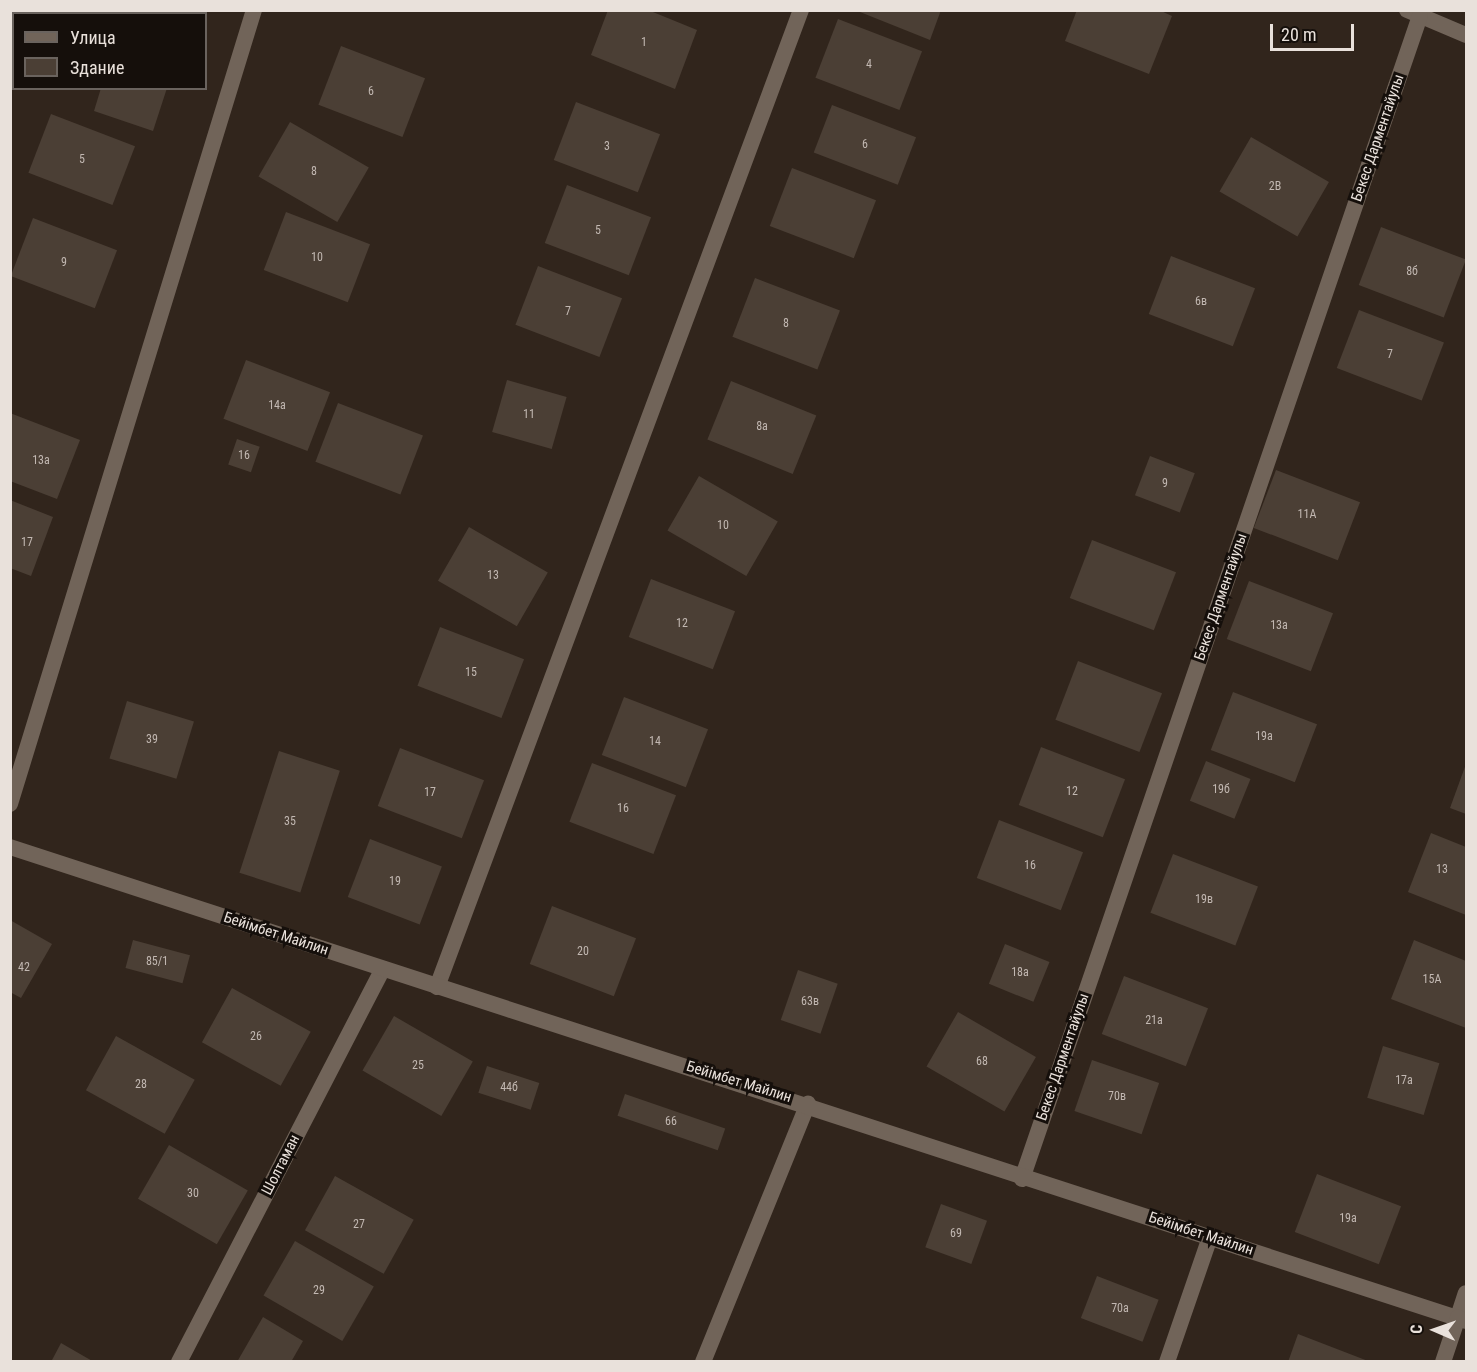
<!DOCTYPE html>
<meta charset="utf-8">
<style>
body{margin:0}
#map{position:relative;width:1477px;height:1372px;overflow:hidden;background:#31251c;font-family:"Roboto Condensed",sans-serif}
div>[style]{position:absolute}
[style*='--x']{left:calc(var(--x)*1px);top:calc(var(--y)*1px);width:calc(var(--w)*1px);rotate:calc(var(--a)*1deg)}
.building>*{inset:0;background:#4b3f35;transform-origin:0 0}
.minor>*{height:16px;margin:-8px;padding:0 8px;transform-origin:8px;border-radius:8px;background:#716459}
.tertiary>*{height:16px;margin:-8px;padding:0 8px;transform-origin:8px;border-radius:8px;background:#716459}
span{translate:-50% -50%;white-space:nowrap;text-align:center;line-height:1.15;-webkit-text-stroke:6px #150f0b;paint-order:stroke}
.number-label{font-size:12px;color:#c2b8b2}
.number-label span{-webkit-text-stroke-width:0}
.street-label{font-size:15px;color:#e9e1db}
.frame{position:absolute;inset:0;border:12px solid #e9e1db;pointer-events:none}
.legend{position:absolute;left:12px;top:12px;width:195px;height:78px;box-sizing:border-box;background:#150f0b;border:2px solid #6a635e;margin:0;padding:8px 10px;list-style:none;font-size:18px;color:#e9e1db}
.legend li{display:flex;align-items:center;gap:12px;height:30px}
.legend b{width:30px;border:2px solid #6a635e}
.north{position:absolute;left:1405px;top:1300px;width:60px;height:60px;-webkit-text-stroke:4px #150f0b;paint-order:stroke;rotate:272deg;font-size:16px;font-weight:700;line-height:24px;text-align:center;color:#e9e1db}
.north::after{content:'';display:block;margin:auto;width:21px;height:27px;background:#e9e1db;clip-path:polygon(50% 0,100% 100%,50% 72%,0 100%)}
.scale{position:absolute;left:1270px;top:24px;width:84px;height:27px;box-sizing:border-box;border:3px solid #e9e1db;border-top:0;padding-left:8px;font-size:18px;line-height:21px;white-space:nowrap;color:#e9e1db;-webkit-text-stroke:4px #150f0b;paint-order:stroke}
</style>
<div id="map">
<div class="building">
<div style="clip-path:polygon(608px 10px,648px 10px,697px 30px,675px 89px,591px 55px)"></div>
<div style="clip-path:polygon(855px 10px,941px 10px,930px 40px)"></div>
<div style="clip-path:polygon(1077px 10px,1159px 10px,1172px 16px,1149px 74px,1065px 41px)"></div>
<div style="left:838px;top:19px;width:90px;height:63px;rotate:21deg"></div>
<div style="left:341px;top:46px;width:90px;height:63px;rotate:21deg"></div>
<div style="clip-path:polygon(101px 88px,167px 88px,153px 131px,94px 111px)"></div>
<div style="left:576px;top:102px;width:90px;height:62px;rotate:21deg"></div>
<div style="left:832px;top:105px;width:90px;height:51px;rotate:21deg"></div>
<div style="left:51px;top:114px;width:90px;height:63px;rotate:21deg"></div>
<div style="left:290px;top:122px;width:91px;height:63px;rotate:30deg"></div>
<div style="left:1251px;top:137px;width:90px;height:63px;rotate:30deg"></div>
<div style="left:792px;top:168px;width:90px;height:62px;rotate:21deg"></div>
<div style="left:567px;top:185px;width:90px;height:62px;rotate:21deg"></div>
<div style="left:286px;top:212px;width:90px;height:62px;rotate:21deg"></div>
<div style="left:33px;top:218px;width:90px;height:62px;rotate:21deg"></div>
<div style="left:1381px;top:227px;width:91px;height:62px;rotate:21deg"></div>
<div style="left:1171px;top:256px;width:90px;height:62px;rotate:21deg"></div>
<div style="left:538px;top:266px;width:90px;height:63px;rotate:21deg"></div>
<div style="left:755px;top:278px;width:91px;height:63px;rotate:21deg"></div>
<div style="left:1359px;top:310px;width:91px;height:62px;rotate:21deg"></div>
<div style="left:246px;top:360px;width:90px;height:63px;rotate:21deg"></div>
<div style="left:507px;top:380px;width:62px;height:54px;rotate:16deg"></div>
<div style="left:731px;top:381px;width:92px;height:63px;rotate:22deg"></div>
<div style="left:338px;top:403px;width:91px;height:63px;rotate:21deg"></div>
<div style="clip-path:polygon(10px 413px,80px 440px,57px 499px,10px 481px)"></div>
<div style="left:237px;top:439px;width:24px;height:27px;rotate:19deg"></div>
<div style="left:1150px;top:456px;width:48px;height:42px;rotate:21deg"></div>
<div style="left:1276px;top:470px;width:90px;height:62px;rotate:21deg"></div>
<div style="left:699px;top:476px;width:91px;height:63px;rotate:30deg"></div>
<div style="clip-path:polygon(10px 500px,53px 517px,31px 576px,10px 568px)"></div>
<div style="left:469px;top:527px;width:91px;height:62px;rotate:30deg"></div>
<div style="left:1092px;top:540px;width:90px;height:62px;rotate:21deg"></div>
<div style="left:651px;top:579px;width:90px;height:62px;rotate:21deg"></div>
<div style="left:1249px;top:581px;width:90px;height:62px;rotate:21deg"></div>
<div style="left:440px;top:627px;width:90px;height:63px;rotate:21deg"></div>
<div style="left:1078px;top:661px;width:90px;height:63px;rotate:21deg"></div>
<div style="left:1233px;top:692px;width:90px;height:62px;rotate:21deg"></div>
<div style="left:624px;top:697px;width:90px;height:62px;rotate:21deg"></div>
<div style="left:127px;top:701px;width:70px;height:60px;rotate:17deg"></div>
<div style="left:1041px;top:747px;width:90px;height:62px;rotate:21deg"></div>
<div style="left:400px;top:748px;width:90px;height:62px;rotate:21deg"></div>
<div style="left:279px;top:751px;width:64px;height:128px;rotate:18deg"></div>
<div style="left:1206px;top:761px;width:48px;height:43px;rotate:22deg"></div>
<div style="left:592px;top:763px;width:90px;height:63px;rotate:21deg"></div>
<div style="clip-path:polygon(1466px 764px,1466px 814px,1450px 808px)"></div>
<div style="left:999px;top:820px;width:90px;height:62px;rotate:21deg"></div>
<div style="clip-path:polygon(1431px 833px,1466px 847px,1466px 915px,1408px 892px)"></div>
<div style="left:370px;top:839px;width:77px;height:62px;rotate:21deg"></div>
<div style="left:1173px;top:854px;width:91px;height:63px;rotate:21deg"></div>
<div style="left:552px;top:906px;width:90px;height:62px;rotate:21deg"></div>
<div style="clip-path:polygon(10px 920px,52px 944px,21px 998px,10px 992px)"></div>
<div style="left:133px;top:940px;width:59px;height:29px;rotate:15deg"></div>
<div style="clip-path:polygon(1414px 940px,1466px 961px,1466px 1028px,1391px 999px)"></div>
<div style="left:1005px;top:944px;width:48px;height:43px;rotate:22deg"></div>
<div style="left:798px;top:970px;width:42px;height:53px;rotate:19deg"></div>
<div style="left:1124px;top:976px;width:90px;height:62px;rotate:21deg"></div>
<div style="left:232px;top:988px;width:90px;height:62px;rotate:29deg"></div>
<div style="left:958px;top:1012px;width:90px;height:63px;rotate:30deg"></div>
<div style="left:394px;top:1016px;width:91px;height:63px;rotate:30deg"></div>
<div style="left:116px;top:1036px;width:90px;height:62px;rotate:29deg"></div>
<div style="left:1383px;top:1046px;width:59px;height:54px;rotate:17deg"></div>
<div style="left:1092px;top:1060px;width:71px;height:54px;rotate:19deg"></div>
<div style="left:487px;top:1066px;width:55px;height:28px;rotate:18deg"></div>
<div style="left:625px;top:1094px;width:106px;height:23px;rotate:19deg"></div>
<div style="left:169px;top:1145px;width:91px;height:62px;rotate:30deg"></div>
<div style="left:1317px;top:1174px;width:90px;height:62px;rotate:21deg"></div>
<div style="left:335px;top:1176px;width:90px;height:62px;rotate:29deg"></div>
<div style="left:941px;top:1204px;width:49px;height:46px;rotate:20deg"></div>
<div style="left:295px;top:1241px;width:91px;height:63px;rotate:30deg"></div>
<div style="left:1097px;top:1276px;width:66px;height:45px;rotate:21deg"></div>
<div style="clip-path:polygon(263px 1317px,303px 1341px,291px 1362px,237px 1362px)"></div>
<div style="clip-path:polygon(1298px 1334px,1368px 1361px,1368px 1362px,1288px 1362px)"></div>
<div style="clip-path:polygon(61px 1343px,94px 1362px,51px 1362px)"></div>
</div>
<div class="minor">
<div style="--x:1407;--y:10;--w:64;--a:23"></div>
<div style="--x:10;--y:804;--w:831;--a:-72.92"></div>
<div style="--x:437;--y:987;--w:1043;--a:-69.57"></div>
<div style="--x:1022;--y:1179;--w:1229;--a:-71.11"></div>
<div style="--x:1458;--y:1317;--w:25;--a:-72"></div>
<div style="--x:179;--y:1362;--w:443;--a:-62.6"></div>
<div style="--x:703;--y:1362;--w:279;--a:-67.9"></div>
<div style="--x:1167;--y:1362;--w:132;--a:-71"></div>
</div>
<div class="tertiary">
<div style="--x:10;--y:847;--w:1531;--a:18.03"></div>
<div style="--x:1443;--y:1362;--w:47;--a:-71.6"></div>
</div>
<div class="number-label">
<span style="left:644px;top:43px">1</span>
<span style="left:869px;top:65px">4</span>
<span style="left:371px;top:92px">6</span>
<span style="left:865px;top:145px">6</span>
<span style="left:607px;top:147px">3</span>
<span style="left:82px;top:160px">5</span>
<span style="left:314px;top:172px">8</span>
<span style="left:1275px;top:187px">2В</span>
<span style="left:598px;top:231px">5</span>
<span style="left:317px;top:258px">10</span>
<span style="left:64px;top:263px">9</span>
<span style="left:1412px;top:272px">8б</span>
<span style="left:1201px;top:302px">6в</span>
<span style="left:568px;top:312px">7</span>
<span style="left:786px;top:324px">8</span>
<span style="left:1390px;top:355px">7</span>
<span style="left:277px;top:406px">14а</span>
<span style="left:529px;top:415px">11</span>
<span style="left:762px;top:427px">8а</span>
<span style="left:244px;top:456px">16</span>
<span style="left:41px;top:461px">13а</span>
<span style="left:1165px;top:484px">9</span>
<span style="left:1307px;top:515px">11А</span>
<span style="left:723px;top:526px">10</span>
<span style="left:27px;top:543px">17</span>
<span style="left:493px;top:576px">13</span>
<span style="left:682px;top:624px">12</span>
<span style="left:1279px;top:626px">13а</span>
<span style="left:471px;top:673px">15</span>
<span style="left:1264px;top:737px">19а</span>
<span style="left:152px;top:740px">39</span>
<span style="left:655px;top:742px">14</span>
<span style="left:1221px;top:790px">19б</span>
<span style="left:1072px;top:792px">12</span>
<span style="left:430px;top:793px">17</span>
<span style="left:623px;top:809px">16</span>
<span style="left:290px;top:822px">35</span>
<span style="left:1030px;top:866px">16</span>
<span style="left:1442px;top:870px">13</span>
<span style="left:395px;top:882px">19</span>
<span style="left:1204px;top:900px">19в</span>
<span style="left:583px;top:952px">20</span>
<span style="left:157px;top:962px">85/1</span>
<span style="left:24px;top:968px">42</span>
<span style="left:1020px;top:973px">18а</span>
<span style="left:1432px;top:980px">15А</span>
<span style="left:810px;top:1002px">63в</span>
<span style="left:1154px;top:1021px">21а</span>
<span style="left:256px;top:1037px">26</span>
<span style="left:982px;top:1062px">68</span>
<span style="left:418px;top:1066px">25</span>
<span style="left:1404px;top:1081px">17а</span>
<span style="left:141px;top:1085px">28</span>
<span style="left:509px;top:1088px">44б</span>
<span style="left:1117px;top:1097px">70в</span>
<span style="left:671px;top:1122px">66</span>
<span style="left:193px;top:1194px">30</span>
<span style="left:1348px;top:1219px">19а</span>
<span style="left:359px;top:1225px">27</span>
<span style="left:956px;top:1234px">69</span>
<span style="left:319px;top:1291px">29</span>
<span style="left:1120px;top:1309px">70а</span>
</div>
<div class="street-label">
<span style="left:1378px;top:138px;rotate:-71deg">Бекес Дарментайулы</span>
<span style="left:1221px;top:597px;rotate:-71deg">Бекес Дарментайулы</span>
<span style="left:276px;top:934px;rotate:18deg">Бейімбет Майлин</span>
<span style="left:1063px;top:1057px;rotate:-71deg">Бекес Дарментайулы</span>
<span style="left:739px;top:1082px;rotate:17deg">Бейімбет Майлин</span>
<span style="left:281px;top:1165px;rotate:-63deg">Шолтаман</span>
<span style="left:1201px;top:1234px;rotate:18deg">Бейімбет Майлин</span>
</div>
<div class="frame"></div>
<ul class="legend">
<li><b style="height:8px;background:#716459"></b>Улица</li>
<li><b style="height:16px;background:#4b3f35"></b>Здание</li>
</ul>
<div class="north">С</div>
<div class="scale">20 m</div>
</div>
